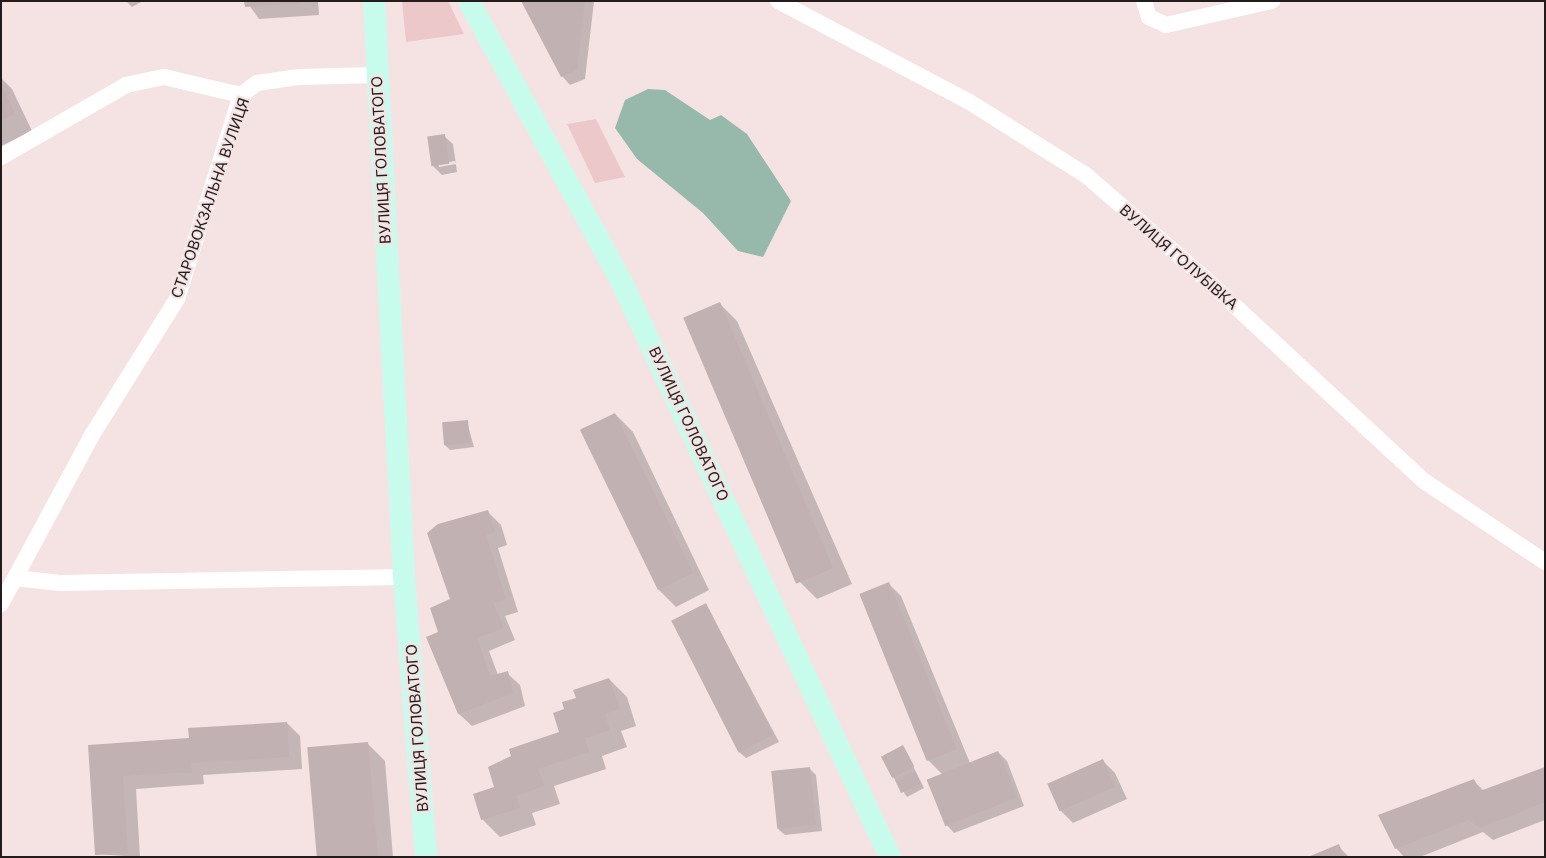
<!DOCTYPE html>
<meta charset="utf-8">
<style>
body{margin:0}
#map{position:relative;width:1546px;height:858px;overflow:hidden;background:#f5e3e4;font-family:Inter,sans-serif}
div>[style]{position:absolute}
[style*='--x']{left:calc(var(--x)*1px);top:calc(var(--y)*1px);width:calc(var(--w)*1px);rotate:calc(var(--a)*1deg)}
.green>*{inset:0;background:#ecc8ca}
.water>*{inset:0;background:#97b9ab}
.shadow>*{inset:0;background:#0003}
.building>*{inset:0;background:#c2b1b2;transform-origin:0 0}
.street>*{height:16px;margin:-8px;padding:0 8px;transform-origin:8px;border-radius:8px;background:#fff}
.secondary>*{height:22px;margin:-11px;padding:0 11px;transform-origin:11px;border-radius:11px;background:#c7fcec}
span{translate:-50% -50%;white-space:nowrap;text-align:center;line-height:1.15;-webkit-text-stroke:4.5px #f5e3e4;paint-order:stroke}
.street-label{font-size:15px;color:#221c1c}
.frame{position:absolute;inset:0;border:2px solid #221c1c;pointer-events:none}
</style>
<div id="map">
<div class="green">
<div style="clip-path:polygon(402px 1px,448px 1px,464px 34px,406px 42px)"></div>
<div style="clip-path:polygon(596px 119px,625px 177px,595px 183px,567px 124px)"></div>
</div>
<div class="water">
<div style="clip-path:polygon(648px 89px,665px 90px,710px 120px,721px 115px,747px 134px,791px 201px,763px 257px,738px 251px,703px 213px,637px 159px,615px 128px,625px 100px)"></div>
</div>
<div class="shadow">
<div style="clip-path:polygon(126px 1px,143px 1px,132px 7px)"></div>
<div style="clip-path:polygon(246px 1px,318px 1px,319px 15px,259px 19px)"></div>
<div style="clip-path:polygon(522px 1px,594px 1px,585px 79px,570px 85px,562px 76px)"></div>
<div style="clip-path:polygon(1px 78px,12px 89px,32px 131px,1px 146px)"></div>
<div style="clip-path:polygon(evenodd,444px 136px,453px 144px,457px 172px,442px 175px,433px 166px,444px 136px,455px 161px,456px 164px,439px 167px,439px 164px,455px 161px)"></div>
<div style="clip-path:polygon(720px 304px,737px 321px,852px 584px,817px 599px,800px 582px)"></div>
<div style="clip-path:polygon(615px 414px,633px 432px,709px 590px,676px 607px,658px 589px,581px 429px)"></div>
<div style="clip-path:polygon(467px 422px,474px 447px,450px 450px,445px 445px)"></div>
<div style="clip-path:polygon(488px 512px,501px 525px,507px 545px,498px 548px,518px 612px,505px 616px,515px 640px,489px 651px,498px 675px,507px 673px,520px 685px,525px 706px,472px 726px,459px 714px,440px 633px)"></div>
<div style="clip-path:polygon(888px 583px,901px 596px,970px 763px,998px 752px,1007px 761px,1024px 806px,954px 833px,946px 824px,942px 774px,928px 760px,861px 595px)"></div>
<div style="clip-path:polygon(706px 605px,779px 742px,746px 758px,739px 752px)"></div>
<div style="clip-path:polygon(609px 679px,627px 697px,636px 726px,621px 731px,627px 747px,602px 756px,606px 769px,554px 786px,560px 804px,532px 813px,536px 825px,500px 837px,483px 820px,475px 795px,496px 788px,561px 733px,565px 710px)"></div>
<div style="clip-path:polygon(287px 723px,300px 736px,302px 769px,203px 775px,204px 784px,136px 789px,140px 857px,96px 854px,90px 746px,190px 739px)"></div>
<div style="clip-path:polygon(367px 743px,385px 761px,393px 857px,317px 857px)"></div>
<div style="clip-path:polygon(903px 746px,924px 788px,907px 797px,893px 777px)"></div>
<div style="clip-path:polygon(1102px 760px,1115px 773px,1127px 799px,1073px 823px,1060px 810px)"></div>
<div style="clip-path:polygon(809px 768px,816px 775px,822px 831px,785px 835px,778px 829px)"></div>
<div style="clip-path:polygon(1545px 768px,1545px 820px,1493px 840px,1483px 832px,1420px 857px,1404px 857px,1396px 848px,1473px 780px,1484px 791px)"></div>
<div style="clip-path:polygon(1338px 846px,1349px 857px,1312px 857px)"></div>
</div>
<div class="building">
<div style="clip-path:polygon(244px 1px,301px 1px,301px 3px,245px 7px)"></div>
<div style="clip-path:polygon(521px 1px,585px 1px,577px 70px,561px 77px)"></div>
<div style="clip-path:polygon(1px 84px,15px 114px,1px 120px)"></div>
<div style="left:445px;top:134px;width:30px;height:18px;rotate:82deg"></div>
<div style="left:720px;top:302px;width:289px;height:40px;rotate:67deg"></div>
<div style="left:615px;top:413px;width:178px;height:39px;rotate:64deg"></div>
<div style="left:468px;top:420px;width:23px;height:26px;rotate:85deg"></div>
<div style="clip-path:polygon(488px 510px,495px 532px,486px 535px,506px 599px,493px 603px,504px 628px,477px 638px,490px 676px,508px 671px,513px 693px,458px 714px,426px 637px,438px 632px,430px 608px,450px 599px,427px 533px,438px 524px)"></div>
<div style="left:889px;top:582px;width:180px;height:32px;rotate:68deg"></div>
<div style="left:706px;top:603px;width:148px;height:39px;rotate:63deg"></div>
<div style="clip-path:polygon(609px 678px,620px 709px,605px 714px,610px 730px,585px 738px,589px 752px,538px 769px,544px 786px,516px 796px,520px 808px,481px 820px,473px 794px,494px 787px,488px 767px,511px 756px,509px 749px,559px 732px,553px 713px,564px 709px,562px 702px,576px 698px,573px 690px)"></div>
<div style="clip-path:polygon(287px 722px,289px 757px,191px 763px,192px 772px,123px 776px,128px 853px,95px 855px,88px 745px,189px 738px,188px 728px)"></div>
<div style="left:368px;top:742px;width:115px;height:61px;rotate:85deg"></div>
<div style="left:903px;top:745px;width:24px;height:25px;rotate:62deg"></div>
<div style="left:998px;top:751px;width:50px;height:77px;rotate:68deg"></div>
<div style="left:1103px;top:759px;width:30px;height:61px;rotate:66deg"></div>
<div style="left:810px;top:767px;width:58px;height:39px;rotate:84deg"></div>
<div style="clip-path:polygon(1545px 767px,1545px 802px,1480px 828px,1469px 820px,1395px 849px,1378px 815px,1474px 779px,1480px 791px)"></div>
<div style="left:915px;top:771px;width:14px;height:22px;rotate:65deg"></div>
<div style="clip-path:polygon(1339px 844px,1344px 857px,1308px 857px)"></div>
</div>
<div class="street">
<div style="--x:778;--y:1;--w:215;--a:27.8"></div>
<div style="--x:968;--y:101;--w:141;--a:32.2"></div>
<div style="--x:1087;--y:176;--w:162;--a:41"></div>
<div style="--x:1209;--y:282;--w:293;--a:42.8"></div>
<div style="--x:1424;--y:481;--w:146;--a:33.8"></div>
<div style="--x:1144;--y:1;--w:17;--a:73"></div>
<div style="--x:1149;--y:17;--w:19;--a:25"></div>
<div style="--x:1166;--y:25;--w:109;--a:-12.8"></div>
<div style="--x:1;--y:157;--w:144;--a:-29.9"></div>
<div style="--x:126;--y:85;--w:39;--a:-12"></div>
<div style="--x:164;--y:77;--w:79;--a:13.2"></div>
<div style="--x:15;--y:578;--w:45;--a:6.3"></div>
<div style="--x:60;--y:583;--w:344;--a:-1"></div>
<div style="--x:1;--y:604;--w:192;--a:-61.7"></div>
<div style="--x:92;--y:435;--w:160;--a:-58"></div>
<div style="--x:177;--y:299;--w:214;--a:-72.6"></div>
<div style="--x:241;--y:95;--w:20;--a:-37"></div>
<div style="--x:257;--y:83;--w:41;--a:-8.3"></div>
<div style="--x:298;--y:77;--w:80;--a:-1.4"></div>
</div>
<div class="secondary">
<div style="--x:374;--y:1;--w:577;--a:87.02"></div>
<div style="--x:404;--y:577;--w:281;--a:85.5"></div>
<div style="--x:469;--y:1;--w:323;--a:61.5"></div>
<div style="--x:623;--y:285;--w:631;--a:64.98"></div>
</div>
<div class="street-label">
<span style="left:381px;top:160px;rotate:-93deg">ВУЛИЦЯ ГОЛОВАТОГО</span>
<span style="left:210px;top:198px;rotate:-71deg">СТАРОВОКЗАЛЬНА ВУЛИЦЯ</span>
<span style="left:1179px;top:257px;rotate:41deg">ВУЛИЦЯ ГОЛУБІВКА</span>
<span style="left:689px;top:424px;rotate:65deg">ВУЛИЦЯ ГОЛОВАТОГО</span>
<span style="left:417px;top:728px;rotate:-94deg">ВУЛИЦЯ ГОЛОВАТОГО</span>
</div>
<div class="frame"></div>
</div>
